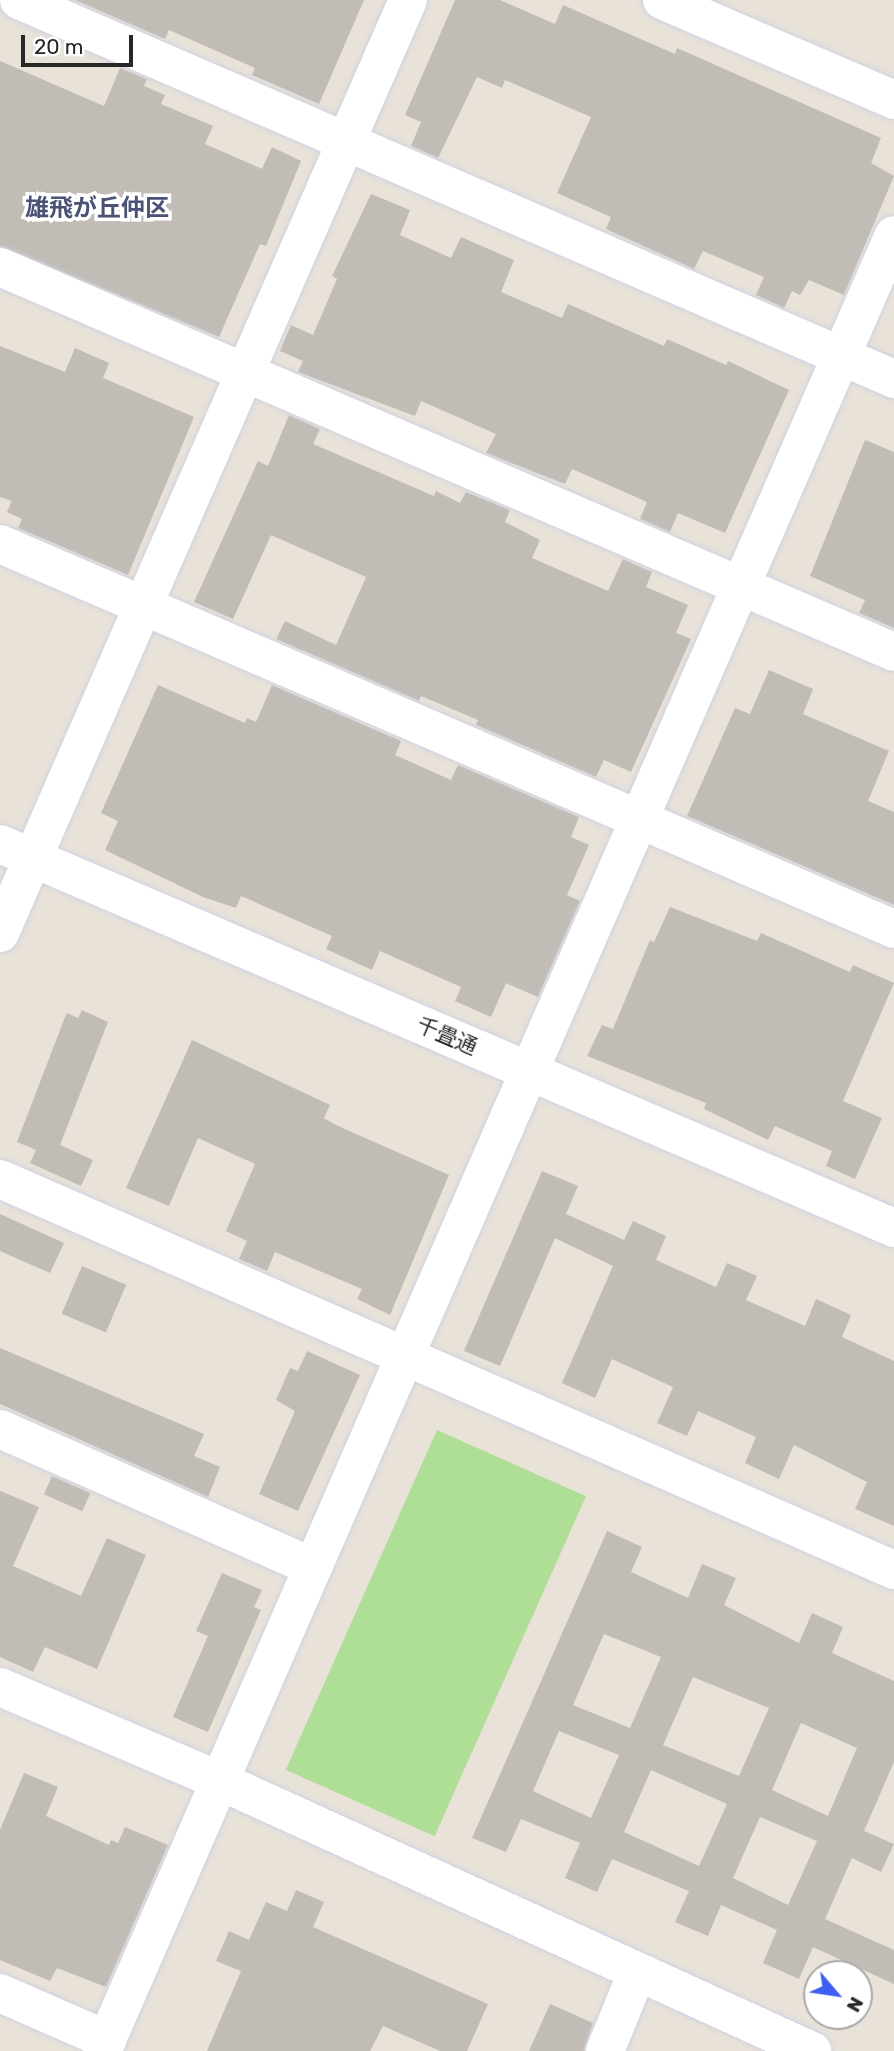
<!DOCTYPE html>
<meta charset="utf-8">
<style>
body{margin:0}
#map{position:relative;width:894px;height:2051px;overflow:hidden;background:#e9e2d9;font-family:Rubik,"Noto Sans JP",sans-serif}
div>[style]{position:absolute}
[style*='--x']{left:calc(var(--x)*1px);top:calc(var(--y)*1px);width:calc(var(--w)*1px);rotate:calc(var(--a)*1deg)}
.green>*{inset:0;background:#afde97;transform-origin:0 0}
.building>*{inset:0;background:#c1bcb6;transform-origin:0 0}
.roads{filter:drop-shadow(0 0 2px #cfd2e0) drop-shadow(0 0 2px #cfd2e0)}
.minor>*{height:38px;margin:-19px;padding:0 19px;transform-origin:19px;border-radius:19px;background:#fff}
span{translate:-50% -50%;white-space:nowrap;text-align:center;line-height:1.15;-webkit-text-stroke:7px #fff;paint-order:stroke}
.street-label{font-size:21px;color:#272727}
.quarter-label{font-size:24px;color:#4a5275;font-weight:700}
.north{position:absolute;left:803px;top:1960px;width:70px;height:70px;box-sizing:border-box;background:#fff;border:2px solid #a9a9a9;border-radius:50%;rotate:119deg;font-size:19px;font-weight:700;line-height:28px;text-align:center;color:#272727}
.north::after{content:'';display:block;margin:auto;width:24px;height:32px;background:#3f5ff1;clip-path:polygon(50% 0,100% 100%,50% 72%,0 100%)}
.scale{position:absolute;left:21px;top:35px;width:112px;height:32px;box-sizing:border-box;border:4px solid #272727;border-top:0;padding-left:9px;font-size:21px;line-height:24px;white-space:nowrap;color:#272727;-webkit-text-stroke:5px #fff;paint-order:stroke}
</style>
<div id="map">
<div class="green">
<div style="left:437px;top:1430px;width:163px;height:372px;rotate:24deg"></div>
</div>
<div class="building">
<div style="clip-path:polygon(75px 0,364px 0,319px 104px,252px 75px,255px 68px,169px 30px,165px 39px)"></div>
<div style="clip-path:polygon(455px 0,500px 0,555px 24px,563px 5px,675px 54px,677px 48px,881px 138px,871px 163px,894px 176px,844px 295px,809px 280px,800px 295px,792px 291px,784px 308px,756px 295px,764px 277px,703px 251px,694px 269px,606px 229px,611px 217px,557px 193px,591px 117px,505px 80px,502px 88px,477px 77px,438px 158px,411px 146px,421px 122px,405px 115px)"></div>
<div style="clip-path:polygon(0 61px,104px 106px,120px 68px,147px 79px,144px 86px,165px 95px,161px 104px,213px 126px,205px 144px,262px 169px,272px 147px,301px 161px,266px 246px,260px 244px,219px 337px,0 246px)"></div>
<div style="clip-path:polygon(371px 194px,410px 210px,400px 235px,451px 258px,461px 237px,514px 260px,501px 292px,562px 318px,568px 304px,664px 346px,667px 339px,726px 365px,728px 361px,789px 390px,725px 533px,678px 513px,670px 532px,640px 519px,647px 502px,572px 469px,565px 484px,486px 453px,496px 434px,421px 401px,415px 416px,298px 372px,303px 361px,280px 351px,291px 325px,313px 335px,337px 279px,332px 276px)"></div>
<div style="clip-path:polygon(0 346px,65px 372px,75px 348px,109px 363px,103px 378px,194px 417px,128px 575px,18px 528px,22px 519px,7px 512px,12px 501px,0 497px)"></div>
<div style="clip-path:polygon(289px 415px,320px 429px,313px 444px,434px 496px,436px 491px,460px 503px,466px 492px,510px 510px,505px 522px,540px 540px,532px 558px,608px 591px,623px 559px,652px 572px,646px 587px,688px 605px,676px 633px,691px 639px,631px 772px,604px 760px,596px 777px,476px 725px,478px 720px,421px 696px,419px 701px,276px 639px,285px 621px,336px 645px,366px 577px,271px 535px,233px 619px,194px 602px,258px 461px,268px 466px)"></div>
<div style="clip-path:polygon(865px 440px,894px 452px,894px 628px,859px 613px,865px 600px,810px 576px)"></div>
<div style="clip-path:polygon(769px 670px,813px 689px,803px 714px,889px 751px,868px 801px,894px 812px,894px 905px,687px 816px,735px 708px,750px 714px)"></div>
<div style="clip-path:polygon(158px 685px,245px 723px,247px 718px,256px 722px,272px 685px,401px 741px,395px 755px,451px 780px,458px 765px,579px 817px,571px 837px,589px 845px,567px 895px,580px 901px,538px 997px,506px 983px,491px 1017px,455px 1001px,461px 987px,380px 951px,372px 970px,326px 949px,332px 936px,241px 896px,236px 908px,203px 897px,105px 850px,118px 821px,101px 813px)"></div>
<div style="clip-path:polygon(670px 907px,757px 941px,761px 933px,850px 972px,853px 965px,894px 983px,843px 1101px,882px 1118px,855px 1179px,826px 1166px,832px 1151px,775px 1126px,768px 1140px,704px 1109px,706px 1103px,587px 1056px,602px 1025px,613px 1029px,650px 940px,654px 942px)"></div>
<div style="clip-path:polygon(82px 1010px,108px 1022px,60px 1145px,93px 1160px,81px 1186px,30px 1163px,36px 1150px,17px 1142px,65px 1017px,67px 1013px,78px 1018px)"></div>
<div style="clip-path:polygon(192px 1040px,330px 1105px,324px 1118px,336px 1125px,449px 1175px,390px 1315px,357px 1299px,362px 1289px,275px 1252px,267px 1271px,239px 1259px,247px 1241px,226px 1231px,255px 1164px,198px 1138px,169px 1206px,126px 1188px)"></div>
<div style="clip-path:polygon(542px 1171px,578px 1186px,566px 1214px,624px 1240px,633px 1221px,666px 1236px,656px 1260px,716px 1287px,727px 1263px,757px 1276px,746px 1300px,805px 1326px,816px 1299px,851px 1315px,842px 1337px,894px 1361px,894px 1526px,855px 1509px,867px 1482px,794px 1445px,779px 1479px,745px 1463px,756px 1437px,698px 1411px,687px 1436px,657px 1423px,673px 1387px,612px 1359px,595px 1398px,562px 1383px,613px 1266px,555px 1238px,500px 1366px,464px 1351px)"></div>
<div style="clip-path:polygon(0 1214px,64px 1243px,50px 1273px,0 1251px)"></div>
<div style="left:82px;top:1266px;width:48px;height:52px;rotate:23deg"></div>
<div style="clip-path:polygon(0 1348px,204px 1434px,194px 1456px,220px 1467px,208px 1497px,0 1404px)"></div>
<div style="clip-path:polygon(307px 1351px,360px 1375px,298px 1511px,259px 1494px,295px 1411px,276px 1400px,290px 1368px,298px 1371px)"></div>
<div style="left:52px;top:1476px;width:42px;height:20px;rotate:24deg"></div>
<div style="clip-path:polygon(0 1491px,39px 1507px,13px 1566px,81px 1596px,107px 1538px,146px 1555px,97px 1669px,45px 1647px,33px 1672px,0 1657px)"></div>
<div style="clip-path:polygon(evenodd,607px 1531px,642px 1547px,631px 1572px,688px 1598px,702px 1564px,736px 1578px,724px 1605px,799px 1643px,812px 1613px,843px 1627px,832px 1653px,894px 1681px,894px 1762px,864px 1831px,894px 1844px,881px 1872px,852px 1858px,825px 1919px,894px 1950px,894px 1984px,813px 1947px,799px 1979px,763px 1963px,777px 1930px,721px 1905px,708px 1936px,675px 1922px,689px 1891px,612px 1859px,597px 1892px,565px 1878px,580px 1843px,521px 1819px,506px 1852px,472px 1838px,607px 1531px,604px 1634px,661px 1657px,630px 1728px,573px 1705px,604px 1634px,607px 1531px,693px 1677px,769px 1708px,739px 1776px,663px 1745px,693px 1677px,607px 1531px,801px 1723px,857px 1748px,828px 1816px,772px 1790px,801px 1723px,607px 1531px,559px 1731px,619px 1755px,591px 1818px,533px 1791px,559px 1731px,607px 1531px,651px 1770px,727px 1804px,699px 1866px,624px 1832px,651px 1770px,607px 1531px,760px 1817px,817px 1841px,788px 1905px,733px 1878px,760px 1817px)"></div>
<div style="clip-path:polygon(222px 1573px,262px 1590px,254px 1607px,261px 1610px,208px 1732px,173px 1717px,208px 1636px,196px 1631px)"></div>
<div style="clip-path:polygon(24px 1773px,58px 1787px,46px 1816px,109px 1845px,111px 1840px,118px 1843px,125px 1827px,168px 1845px,106px 1987px,57px 1968px,50px 1981px,0 1960px,0 1830px)"></div>
<div style="clip-path:polygon(296px 1890px,324px 1902px,313px 1927px,488px 2004px,467px 2051px,440px 2051px,383px 2026px,370px 2051px,207px 2051px,241px 1971px,216px 1961px,229px 1931px,249px 1940px,266px 1902px,287px 1911px)"></div>
<div style="clip-path:polygon(550px 2004px,593px 2023px,584px 2051px,529px 2051px)"></div>
</div>
<div class="roads">
<div class="minor">
<div style="--x:19;--y:0;--w:954;--a:23.42"></div>
<div style="--x:662;--y:0;--w:253;--a:23.3"></div>
<div style="--x:0;--y:267;--w:973;--a:23.3"></div>
<div style="--x:0;--y:544;--w:973;--a:23.3"></div>
<div style="--x:0;--y:844;--w:973;--a:23.24"></div>
<div style="--x:0;--y:933;--w:1018;--a:-66.38"></div>
<div style="--x:0;--y:1179;--w:976;--a:23.62"></div>
<div style="--x:0;--y:1429;--w:342;--a:23.8"></div>
<div style="--x:0;--y:1687;--w:239;--a:23.1"></div>
<div style="--x:220;--y:1781;--w:651;--a:24.52"></div>
<div style="--x:0;--y:1993;--w:117;--a:23.7"></div>
<div style="--x:102;--y:2051;--w:1981;--a:-66.44"></div>
<div style="--x:605;--y:2051;--w:82;--a:-67.8"></div>
</div>
</div>
<div class="street-label">
<span style="left:447px;top:1036px;rotate:23deg">千畳通</span>
</div>
<div class="quarter-label">
<span style="left:97px;top:209px">雄飛が丘仲区</span>
</div>
<div class="north">N</div>
<div class="scale">20 m</div>
</div>
